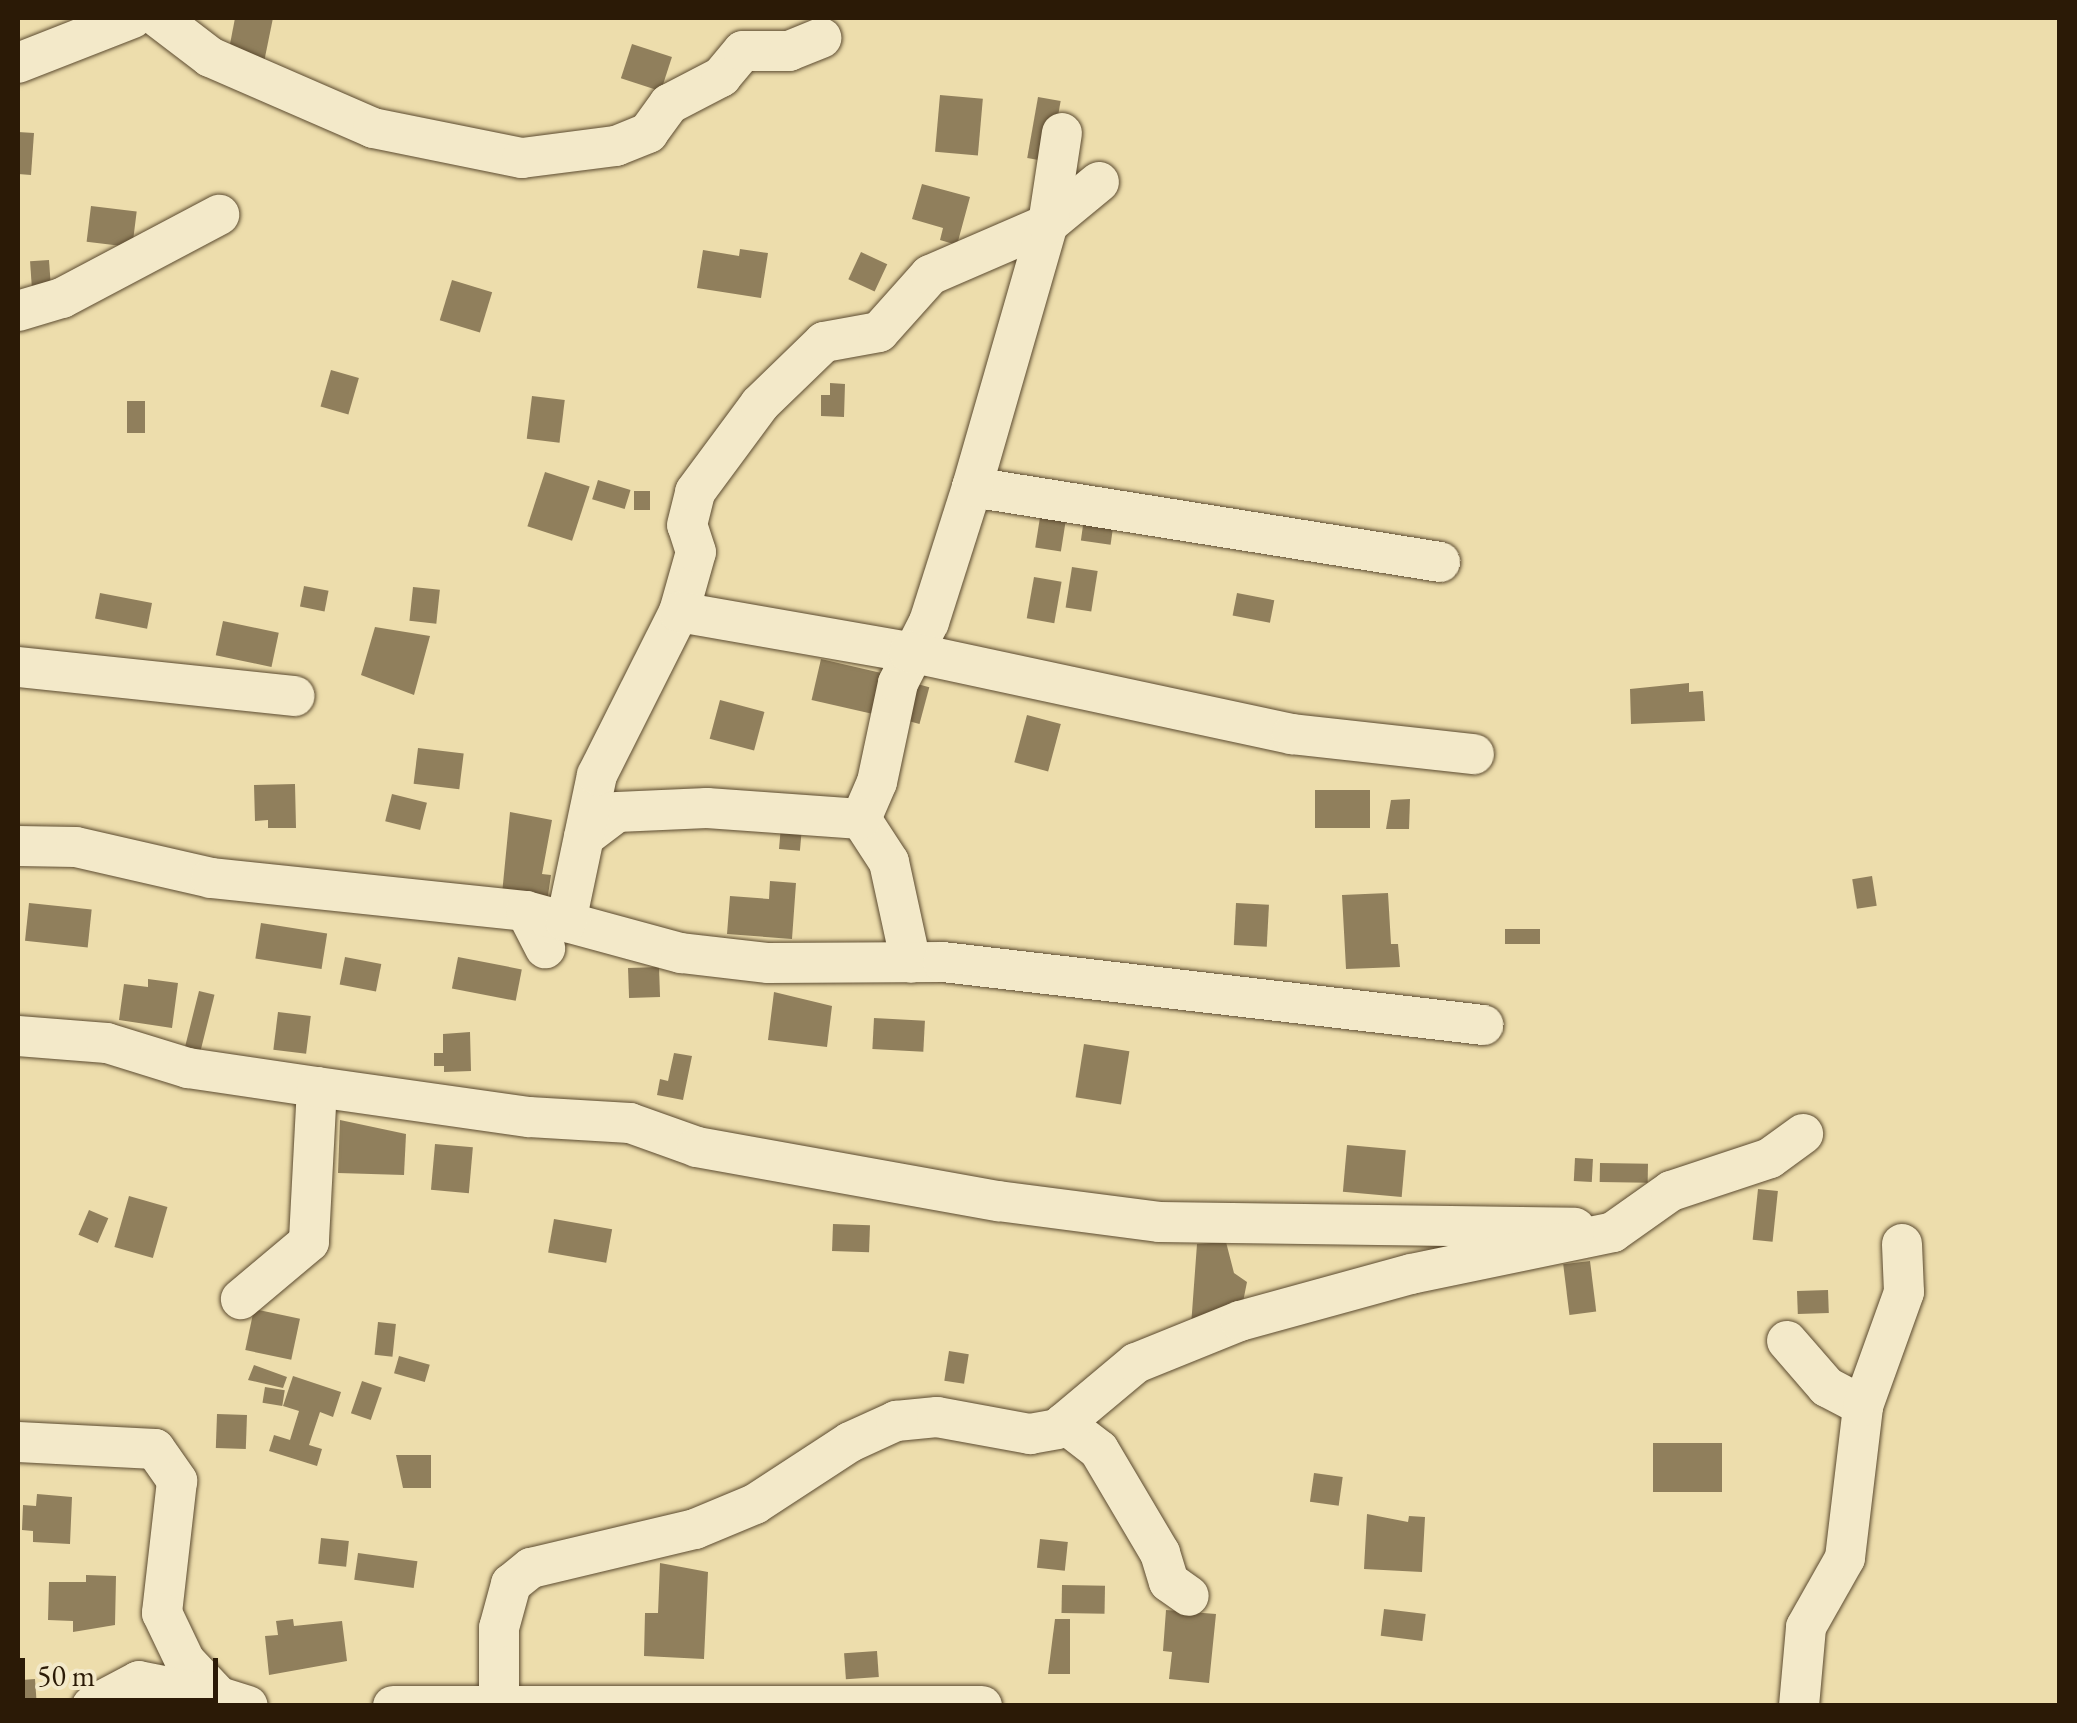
<!DOCTYPE html>
<style>
body{margin:0}
#map{position:relative;width:2077px;height:1723px;overflow:hidden;background:#edddac;font-family:"EB Garamond",serif}
div>[style]{position:absolute}
[style*='--x']{left:calc(var(--x)*1px);top:calc(var(--y)*1px);width:calc(var(--w)*1px);rotate:calc(var(--a)*1deg)}
.building>*{inset:0;background:#907f5c;transform-origin:0 0}
.roads{filter:drop-shadow(0 0 2px #5c4b30) drop-shadow(0 0 2px #5c4b30)}
.minor>*{height:40px;margin:-20px;padding:0 20px;transform-origin:20px;border-radius:20px;background:#f3e9c9}
span{translate:-50% -50%;white-space:nowrap;text-align:center;line-height:1.15;-webkit-text-stroke:9px #f3e9c9;paint-order:stroke}
.frame{position:absolute;inset:0;border:20px solid #2b1a06;pointer-events:none}
.scale{position:absolute;left:20px;top:1658px;width:198px;height:45px;box-sizing:border-box;border:5px solid #2b1a06;border-top:0;padding-left:12px;font-size:30px;line-height:35px;white-space:nowrap;color:#2b1a06;-webkit-text-stroke:8px #f3e9c9;paint-order:stroke}
</style>
<div id="map">
<div class="building">
<div style="clip-path:polygon(235px 18px,273px 18px,263px 67px,227px 60px)"></div>
<div style="left:632px;top:44px;width:42px;height:36px;rotate:18deg"></div>
<div style="left:940px;top:95px;width:43px;height:57px;rotate:5deg"></div>
<div style="left:1038px;top:97px;width:23px;height:62px;rotate:10deg"></div>
<div style="clip-path:polygon(18px 132px,34px 133px,31px 175px,18px 174px)"></div>
<div style="clip-path:polygon(922px 184px,970px 197px,957px 245px,940px 240px,943px 228px,912px 219px)"></div>
<div style="left:91px;top:206px;width:46px;height:36px;rotate:7deg"></div>
<div style="clip-path:polygon(740px 249px,768px 253px,761px 298px,697px 288px,703px 250px,739px 256px)"></div>
<div style="left:861px;top:252px;width:29px;height:30px;rotate:25deg"></div>
<div style="left:49px;top:260px;width:28px;height:19px;rotate:86deg"></div>
<div style="left:452px;top:280px;width:42px;height:42px;rotate:17deg"></div>
<div style="left:331px;top:370px;width:29px;height:38px;rotate:16deg"></div>
<div style="clip-path:polygon(830px 383px,845px 384px,844px 417px,821px 416px,821px 395px,830px 395px)"></div>
<div style="left:532px;top:396px;width:33px;height:43px;rotate:7deg"></div>
<div style="left:127px;top:401px;width:18px;height:32px"></div>
<div style="left:545px;top:472px;width:47px;height:57px;rotate:18deg"></div>
<div style="left:598px;top:480px;width:34px;height:20px;rotate:17deg"></div>
<div style="left:634px;top:491px;width:16px;height:19px"></div>
<div style="left:1087px;top:497px;width:30px;height:44px;rotate:8deg"></div>
<div style="left:1041px;top:511px;width:26px;height:37px;rotate:9deg"></div>
<div style="left:1072px;top:567px;width:26px;height:41px;rotate:9deg"></div>
<div style="left:1034px;top:577px;width:28px;height:42px;rotate:10deg"></div>
<div style="left:304px;top:586px;width:25px;height:21px;rotate:11deg"></div>
<div style="left:413px;top:587px;width:27px;height:34px;rotate:6deg"></div>
<div style="left:100px;top:593px;width:53px;height:26px;rotate:11deg"></div>
<div style="left:1237px;top:593px;width:38px;height:23px;rotate:11deg"></div>
<div style="left:223px;top:621px;width:57px;height:35px;rotate:12deg"></div>
<div style="clip-path:polygon(375px 627px,430px 636px,414px 695px,361px 675px)"></div>
<div style="left:821px;top:659px;width:62px;height:42px;rotate:13deg"></div>
<div style="left:910px;top:682px;width:20px;height:38px;rotate:15deg"></div>
<div style="clip-path:polygon(1689px 683px,1689px 692px,1703px 691px,1705px 721px,1631px 724px,1630px 689px)"></div>
<div style="left:720px;top:700px;width:46px;height:40px;rotate:15deg"></div>
<div style="left:1027px;top:715px;width:35px;height:49px;rotate:15deg"></div>
<div style="left:418px;top:748px;width:46px;height:36px;rotate:7deg"></div>
<div style="clip-path:polygon(295px 784px,296px 828px,268px 828px,268px 820px,255px 821px,254px 785px)"></div>
<div style="left:1370px;top:790px;width:38px;height:55px;rotate:90deg"></div>
<div style="left:392px;top:794px;width:36px;height:28px;rotate:14deg"></div>
<div style="clip-path:polygon(1410px 799px,1409px 829px,1386px 829px,1391px 800px)"></div>
<div style="clip-path:polygon(510px 812px,552px 820px,542px 874px,551px 875px,547px 902px,502px 894px)"></div>
<div style="left:781px;top:826px;width:21px;height:23px;rotate:5deg"></div>
<div style="left:1872px;top:876px;width:30px;height:20px;rotate:81deg"></div>
<div style="clip-path:polygon(770px 881px,796px 883px,792px 939px,727px 934px,730px 896px,769px 899px)"></div>
<div style="clip-path:polygon(1388px 893px,1391px 944px,1398px 944px,1400px 967px,1346px 969px,1342px 895px)"></div>
<div style="left:29px;top:903px;width:63px;height:38px;rotate:6deg"></div>
<div style="left:1236px;top:903px;width:33px;height:42px;rotate:3deg"></div>
<div style="left:261px;top:923px;width:67px;height:36px;rotate:9deg"></div>
<div style="left:1505px;top:929px;width:35px;height:15px"></div>
<div style="left:345px;top:957px;width:37px;height:28px;rotate:11deg"></div>
<div style="left:458px;top:957px;width:65px;height:32px;rotate:11deg"></div>
<div style="left:659px;top:967px;width:30px;height:31px;rotate:88deg"></div>
<div style="clip-path:polygon(148px 979px,178px 983px,172px 1028px,119px 1020px,124px 984px,148px 987px)"></div>
<div style="left:199px;top:991px;width:16px;height:59px;rotate:14deg"></div>
<div style="clip-path:polygon(774px 992px,832px 1006px,827px 1047px,768px 1040px)"></div>
<div style="left:278px;top:1012px;width:33px;height:38px;rotate:7deg"></div>
<div style="left:874px;top:1018px;width:51px;height:31px;rotate:3deg"></div>
<div style="clip-path:polygon(470px 1032px,471px 1071px,444px 1072px,444px 1066px,434px 1066px,434px 1053px,443px 1053px,443px 1034px)"></div>
<div style="left:1084px;top:1044px;width:46px;height:54px;rotate:9deg"></div>
<div style="clip-path:polygon(674px 1053px,692px 1056px,683px 1100px,657px 1095px,660px 1079px,668px 1081px)"></div>
<div style="clip-path:polygon(340px 1120px,406px 1134px,404px 1175px,338px 1173px)"></div>
<div style="left:435px;top:1144px;width:38px;height:46px;rotate:5deg"></div>
<div style="left:1347px;top:1145px;width:59px;height:47px;rotate:5deg"></div>
<div style="left:1575px;top:1158px;width:18px;height:23px;rotate:3deg"></div>
<div style="left:1600px;top:1163px;width:48px;height:19px;rotate:1deg"></div>
<div style="left:1758px;top:1189px;width:20px;height:51px;rotate:6deg"></div>
<div style="left:129px;top:1196px;width:40px;height:53px;rotate:16deg"></div>
<div style="left:89px;top:1210px;width:21px;height:27px;rotate:23deg"></div>
<div style="left:554px;top:1219px;width:59px;height:34px;rotate:10deg"></div>
<div style="left:833px;top:1224px;width:37px;height:27px;rotate:2deg"></div>
<div style="clip-path:polygon(1226px 1242px,1234px 1273px,1247px 1282px,1242px 1307px,1191px 1326px,1197px 1244px)"></div>
<div style="left:1590px;top:1261px;width:51px;height:27px;rotate:83deg"></div>
<div style="left:1828px;top:1290px;width:23px;height:31px;rotate:88deg"></div>
<div style="left:254px;top:1309px;width:47px;height:42px;rotate:12deg"></div>
<div style="left:378px;top:1322px;width:18px;height:33px;rotate:6deg"></div>
<div style="left:949px;top:1351px;width:20px;height:30px;rotate:9deg"></div>
<div style="left:399px;top:1356px;width:32px;height:18px;rotate:16deg"></div>
<div style="clip-path:polygon(254px 1365px,287px 1377px,283px 1388px,248px 1380px)"></div>
<div style="clip-path:polygon(293px 1376px,341px 1392px,333px 1417px,320px 1412px,309px 1445px,322px 1449px,317px 1466px,269px 1451px,274px 1435px,290px 1440px,299px 1411px,283px 1406px)"></div>
<div style="left:362px;top:1381px;width:21px;height:34px;rotate:19deg"></div>
<div style="left:265px;top:1387px;width:20px;height:16px;rotate:9deg"></div>
<div style="left:217px;top:1414px;width:30px;height:34px;rotate:2deg"></div>
<div style="left:1653px;top:1443px;width:69px;height:49px"></div>
<div style="clip-path:polygon(396px 1455px,431px 1455px,431px 1488px,403px 1488px)"></div>
<div style="left:1314px;top:1473px;width:29px;height:29px;rotate:8deg"></div>
<div style="clip-path:polygon(37px 1494px,72px 1497px,70px 1544px,33px 1542px,33px 1531px,22px 1530px,23px 1505px,36px 1506px)"></div>
<div style="clip-path:polygon(1367px 1514px,1408px 1522px,1409px 1516px,1425px 1517px,1422px 1572px,1364px 1569px)"></div>
<div style="left:321px;top:1538px;width:28px;height:26px;rotate:6deg"></div>
<div style="left:1040px;top:1539px;width:28px;height:29px;rotate:6deg"></div>
<div style="left:358px;top:1553px;width:60px;height:27px;rotate:8deg"></div>
<div style="clip-path:polygon(660px 1563px,708px 1572px,704px 1659px,644px 1656px,645px 1613px,658px 1613px)"></div>
<div style="clip-path:polygon(86px 1575px,116px 1576px,115px 1625px,73px 1632px,73px 1621px,48px 1620px,49px 1582px,86px 1582px)"></div>
<div style="left:1062px;top:1585px;width:43px;height:28px;rotate:1deg"></div>
<div style="left:1384px;top:1609px;width:42px;height:27px;rotate:7deg"></div>
<div style="clip-path:polygon(1166px 1610px,1216px 1614px,1209px 1683px,1169px 1679px,1172px 1652px,1163px 1651px)"></div>
<div style="clip-path:polygon(293px 1619px,294px 1626px,342px 1621px,347px 1661px,269px 1675px,265px 1636px,278px 1635px,276px 1621px)"></div>
<div style="clip-path:polygon(1055px 1619px,1070px 1619px,1070px 1674px,1048px 1674px)"></div>
<div style="left:877px;top:1651px;width:26px;height:33px;rotate:86deg"></div>
<div style="left:35px;top:1679px;width:27px;height:17px;rotate:86deg"></div>
</div>
<div class="roads">
<div class="minor">
<div style="--x:159;--y:18;--w:64;--a:37.4"></div>
<div style="--x:210;--y:57;--w:178;--a:23.5"></div>
<div style="--x:373;--y:128;--w:152;--a:11.4"></div>
<div style="--x:522;--y:158;--w:95;--a:-7.3"></div>
<div style="--x:616;--y:146;--w:35;--a:-22"></div>
<div style="--x:648;--y:133;--w:36;--a:-54"></div>
<div style="--x:669;--y:104;--w:59;--a:-27.4"></div>
<div style="--x:721;--y:77;--w:34;--a:-50"></div>
<div style="--x:743;--y:51;--w:46;--a:0"></div>
<div style="--x:789;--y:51;--w:35;--a:-22"></div>
<div style="--x:18;--y:63;--w:123;--a:-21.4"></div>
<div style="--x:18;--y:311;--w:46;--a:-16.5"></div>
<div style="--x:62;--y:298;--w:178;--a:-27.9"></div>
<div style="--x:972;--y:487;--w:474;--a:9.1"></div>
<div style="--x:679;--y:612;--w:62;--a:-74.2"></div>
<div style="--x:696;--y:552;--w:28;--a:-108"></div>
<div style="--x:687;--y:525;--w:34;--a:-76"></div>
<div style="--x:695;--y:492;--w:109;--a:-53.5"></div>
<div style="--x:760;--y:404;--w:89;--a:-44.1"></div>
<div style="--x:824;--y:342;--w:56;--a:-10.3"></div>
<div style="--x:879;--y:332;--w:76;--a:-48.2"></div>
<div style="--x:930;--y:275;--w:129;--a:-23.4"></div>
<div style="--x:1048;--y:224;--w:66;--a:-39.5"></div>
<div style="--x:18;--y:667;--w:278;--a:6"></div>
<div style="--x:861;--y:819;--w:51;--a:56.9"></div>
<div style="--x:889;--y:862;--w:103;--a:77.7"></div>
<div style="--x:584;--y:837;--w:41;--a:-37.1"></div>
<div style="--x:617;--y:812;--w:90;--a:-2.5"></div>
<div style="--x:707;--y:808;--w:154;--a:4.1"></div>
<div style="--x:861;--y:819;--w:40;--a:-66.6"></div>
<div style="--x:877;--y:782;--w:101;--a:-78"></div>
<div style="--x:898;--y:683;--w:68;--a:-63.1"></div>
<div style="--x:929;--y:622;--w:142;--a:-72.3"></div>
<div style="--x:972;--y:487;--w:274;--a:-73.9"></div>
<div style="--x:1048;--y:224;--w:92;--a:-81.3"></div>
<div style="--x:18;--y:846;--w:58;--a:1"></div>
<div style="--x:76;--y:847;--w:139;--a:12.9"></div>
<div style="--x:211;--y:878;--w:317;--a:6"></div>
<div style="--x:526;--y:911;--w:42;--a:62.8"></div>
<div style="--x:526;--y:911;--w:161;--a:15.2"></div>
<div style="--x:681;--y:953;--w:88;--a:6.6"></div>
<div style="--x:768;--y:963;--w:175;--a:-0.3"></div>
<div style="--x:943;--y:962;--w:544;--a:6.65"></div>
<div style="--x:566;--y:922;--w:150;--a:-78.1"></div>
<div style="--x:597;--y:775;--w:182;--a:-63.3"></div>
<div style="--x:679;--y:612;--w:233;--a:9.9"></div>
<div style="--x:909;--y:652;--w:392;--a:12.1"></div>
<div style="--x:1292;--y:734;--w:183;--a:6.3"></div>
<div style="--x:18;--y:1036;--w:89;--a:4.5"></div>
<div style="--x:107;--y:1043;--w:85;--a:17.2"></div>
<div style="--x:188;--y:1068;--w:130;--a:8.4"></div>
<div style="--x:317;--y:1087;--w:155;--a:93"></div>
<div style="--x:309;--y:1242;--w:89;--a:140"></div>
<div style="--x:317;--y:1087;--w:214;--a:8.1"></div>
<div style="--x:529;--y:1117;--w:101;--a:3.4"></div>
<div style="--x:630;--y:1123;--w:71;--a:19.7"></div>
<div style="--x:697;--y:1147;--w:306;--a:10.2"></div>
<div style="--x:998;--y:1201;--w:162;--a:7.4"></div>
<div style="--x:1159;--y:1222;--w:416;--a:0.8"></div>
<div style="--x:1787;--y:1341;--w:61;--a:49"></div>
<div style="--x:1827;--y:1387;--w:41;--a:27.8"></div>
<div style="--x:1064;--y:1423;--w:44;--a:37.6"></div>
<div style="--x:1099;--y:1450;--w:120;--a:59.4"></div>
<div style="--x:1160;--y:1553;--w:30;--a:73"></div>
<div style="--x:1169;--y:1582;--w:24;--a:35"></div>
<div style="--x:18;--y:1442;--w:137;--a:2.9"></div>
<div style="--x:155;--y:1449;--w:39;--a:55"></div>
<div style="--x:177;--y:1481;--w:133;--a:96.5"></div>
<div style="--x:162;--y:1613;--w:53;--a:64.4"></div>
<div style="--x:185;--y:1661;--w:50;--a:46.6"></div>
<div style="--x:219;--y:1697;--w:30;--a:17"></div>
<div style="--x:92;--y:1706;--w:53;--a:-28"></div>
<div style="--x:139;--y:1681;--w:82;--a:11.3"></div>
<div style="--x:393;--y:1706;--w:589;--a:0"></div>
<div style="--x:499;--y:1706;--w:78;--a:-90"></div>
<div style="--x:499;--y:1628;--w:46;--a:-74.7"></div>
<div style="--x:511;--y:1584;--w:26;--a:-39"></div>
<div style="--x:531;--y:1568;--w:169;--a:-13.4"></div>
<div style="--x:695;--y:1529;--w:65;--a:-22.6"></div>
<div style="--x:755;--y:1504;--w:113;--a:-33.1"></div>
<div style="--x:850;--y:1442;--w:51;--a:-24.5"></div>
<div style="--x:896;--y:1421;--w:41;--a:-5.6"></div>
<div style="--x:937;--y:1417;--w:95;--a:10.4"></div>
<div style="--x:1030;--y:1434;--w:27;--a:-10"></div>
<div style="--x:1057;--y:1429;--w:103;--a:-39.9"></div>
<div style="--x:1136;--y:1363;--w:112;--a:-22"></div>
<div style="--x:1240;--y:1321;--w:177;--a:-15.4"></div>
<div style="--x:1411;--y:1274;--w:206;--a:-11.7"></div>
<div style="--x:1613;--y:1232;--w:71;--a:-35.3"></div>
<div style="--x:1671;--y:1191;--w:104;--a:-18.4"></div>
<div style="--x:1770;--y:1158;--w:41;--a:-36"></div>
<div style="--x:1799;--y:1706;--w:79;--a:-84.9"></div>
<div style="--x:1806;--y:1627;--w:79;--a:-60.5"></div>
<div style="--x:1845;--y:1558;--w:153;--a:-83.2"></div>
<div style="--x:1863;--y:1406;--w:121;--a:-70.2"></div>
<div style="--x:1904;--y:1292;--w:48;--a:-92.4"></div>
</div>
</div>
<div class="frame"></div>
<div class="scale">50 m</div>
</div>
